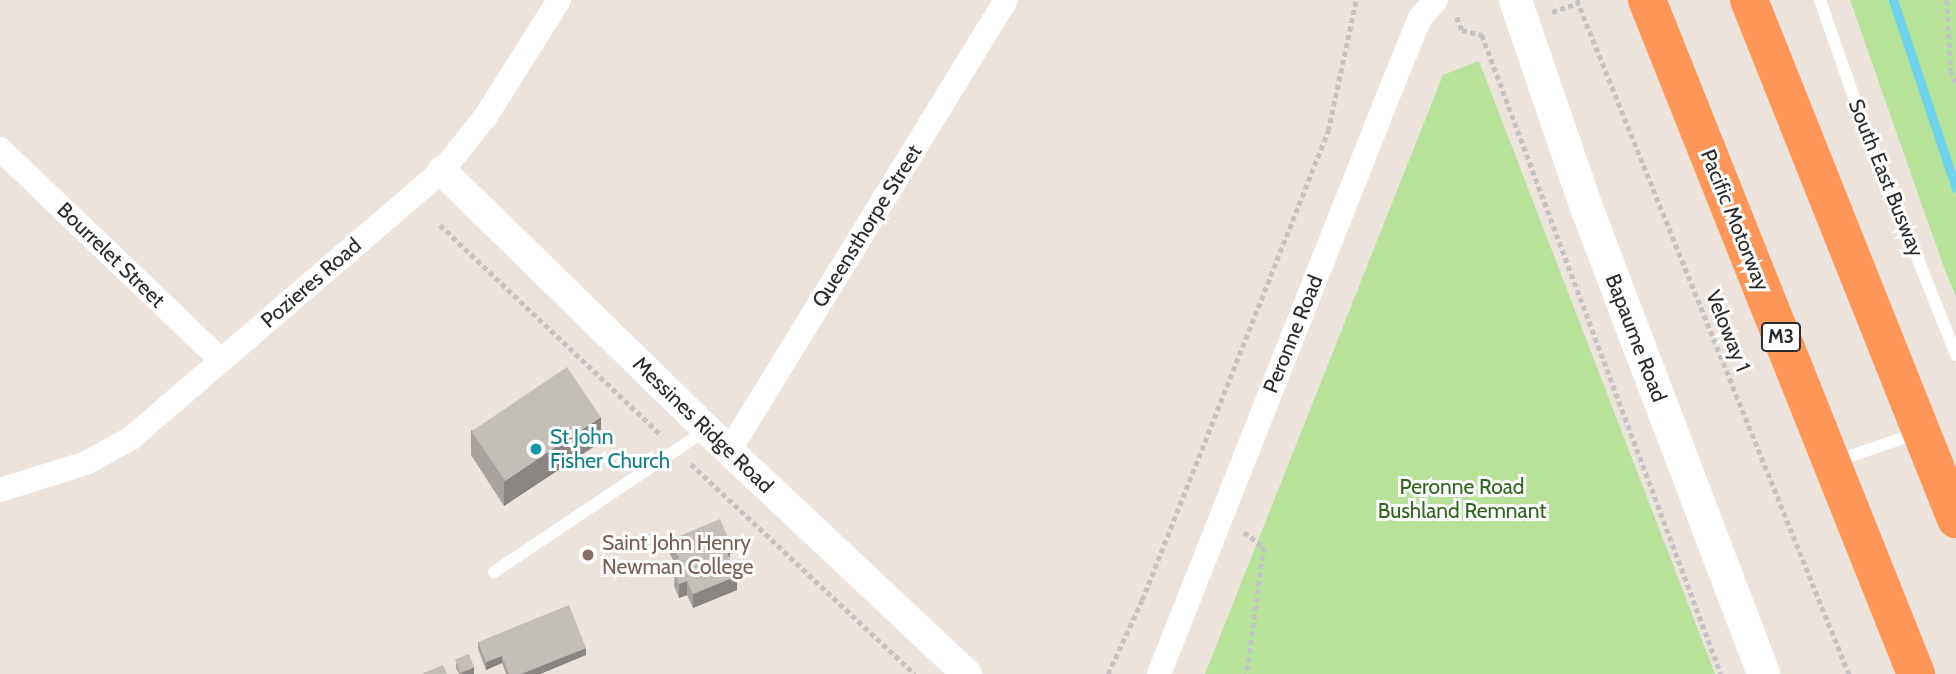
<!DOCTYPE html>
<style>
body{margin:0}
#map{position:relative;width:1956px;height:674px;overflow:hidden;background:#ece4dc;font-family:Cabin,sans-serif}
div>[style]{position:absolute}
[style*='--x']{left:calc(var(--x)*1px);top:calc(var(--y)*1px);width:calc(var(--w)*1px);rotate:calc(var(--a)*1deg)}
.green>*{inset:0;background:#b6e299}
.stream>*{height:9px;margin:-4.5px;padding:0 4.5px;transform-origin:4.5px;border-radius:4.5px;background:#6fd3ee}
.path>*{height:4.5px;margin-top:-2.25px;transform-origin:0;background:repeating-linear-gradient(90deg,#c3c3c3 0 5px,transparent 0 8.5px)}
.service>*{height:12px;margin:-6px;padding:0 6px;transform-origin:6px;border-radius:6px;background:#fff}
.minor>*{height:24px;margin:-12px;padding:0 12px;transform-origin:12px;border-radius:12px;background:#fff}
.tertiary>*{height:30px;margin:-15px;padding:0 15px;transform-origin:15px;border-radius:15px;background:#fff}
.secondary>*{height:33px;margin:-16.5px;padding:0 16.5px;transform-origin:16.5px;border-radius:16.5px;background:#fff}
.motorway>*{height:38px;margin:-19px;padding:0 19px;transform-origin:19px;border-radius:19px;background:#fd9656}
.wall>*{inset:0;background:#a9a39f}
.shaded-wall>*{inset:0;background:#898582}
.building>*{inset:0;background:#c4beb9;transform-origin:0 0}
.dots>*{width:19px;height:19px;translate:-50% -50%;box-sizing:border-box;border:4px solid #fff;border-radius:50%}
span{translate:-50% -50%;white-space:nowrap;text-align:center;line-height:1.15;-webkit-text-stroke:6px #fff;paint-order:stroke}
.shield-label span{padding:2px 5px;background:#fff;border:2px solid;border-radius:5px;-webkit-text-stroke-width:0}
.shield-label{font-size:19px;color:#2a2a2a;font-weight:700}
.street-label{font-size:21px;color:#2a2a2a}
.culture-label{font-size:21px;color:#0d838f}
.left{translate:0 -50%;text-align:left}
.park-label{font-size:21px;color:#2e671a}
.education-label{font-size:21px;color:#785e54}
</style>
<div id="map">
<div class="green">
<div style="clip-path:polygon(1850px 0,1956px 0,1956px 297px,1943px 265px)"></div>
<div style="clip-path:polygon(1479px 61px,1715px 674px,1205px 674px,1443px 75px)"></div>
</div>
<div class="stream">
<div style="--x:1893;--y:0;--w:198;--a:71.5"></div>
</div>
<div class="path">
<div style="--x:1577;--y:0;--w:727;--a:68.02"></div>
<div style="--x:1947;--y:0;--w:70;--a:86.7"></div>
<div style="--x:1951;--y:70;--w:17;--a:73"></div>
<div style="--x:1552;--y:12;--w:28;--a:-19"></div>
<div style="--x:1457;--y:17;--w:14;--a:69"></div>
<div style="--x:1462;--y:30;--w:21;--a:14"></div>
<div style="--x:1482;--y:35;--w:682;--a:69.49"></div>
<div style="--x:440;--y:225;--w:306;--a:43.5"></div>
<div style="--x:691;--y:464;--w:307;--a:43.2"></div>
<div style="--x:1244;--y:532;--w:25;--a:37"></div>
<div style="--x:1264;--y:547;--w:128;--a:97.6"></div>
<div style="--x:1108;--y:674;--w:81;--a:-65.3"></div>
<div style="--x:1142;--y:600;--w:505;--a:-68.37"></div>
<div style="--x:1328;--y:131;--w:134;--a:-77.9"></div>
</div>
<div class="service">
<div style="--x:1820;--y:0;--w:119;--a:70.8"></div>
<div style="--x:1859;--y:112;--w:262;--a:68.2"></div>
<div style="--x:1836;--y:461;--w:87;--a:-18.9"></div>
<div style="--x:494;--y:572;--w:255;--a:-33.8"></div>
</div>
<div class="minor">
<div style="--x:0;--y:149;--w:306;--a:43.7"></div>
<div style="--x:729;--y:451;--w:529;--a:-58.44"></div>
<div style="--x:0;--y:490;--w:90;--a:-17.4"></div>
<div style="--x:86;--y:463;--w:50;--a:-28.6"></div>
<div style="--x:130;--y:439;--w:411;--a:-40.7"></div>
<div style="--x:442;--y:171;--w:70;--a:-51.3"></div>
<div style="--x:486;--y:116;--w:137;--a:-57.8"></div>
<div style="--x:1159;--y:674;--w:638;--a:-68.38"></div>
<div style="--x:1394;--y:81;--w:68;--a:-67.6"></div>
<div style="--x:1420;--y:18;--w:24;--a:-48"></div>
</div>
<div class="tertiary">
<div style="--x:442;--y:171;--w:371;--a:44.3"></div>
<div style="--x:707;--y:430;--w:357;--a:43.2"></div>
</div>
<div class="secondary">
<div style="--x:1515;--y:0;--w:219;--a:71.1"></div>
<div style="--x:1586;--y:207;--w:499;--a:69.2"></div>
</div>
<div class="motorway">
<div style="--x:1647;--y:0;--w:726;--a:68.24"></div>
<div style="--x:1749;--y:0;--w:559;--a:68.26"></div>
</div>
<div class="wall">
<div style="clip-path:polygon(471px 430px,601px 442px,504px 506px,471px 455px)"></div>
<div style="clip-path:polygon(670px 540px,730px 557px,729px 557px,737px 590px,693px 608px,687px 595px,679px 598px,674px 586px,675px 564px,670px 554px)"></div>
<div style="clip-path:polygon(478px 642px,586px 655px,540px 674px,506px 674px,502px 663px,486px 670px,478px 649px)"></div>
<div style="clip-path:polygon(456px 661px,474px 674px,459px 674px,456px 668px)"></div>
</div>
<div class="shaded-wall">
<div style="clip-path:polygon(601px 417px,601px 442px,504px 506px,504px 481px)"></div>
<div style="clip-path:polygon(730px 542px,730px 557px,724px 559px,724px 545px)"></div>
<div style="clip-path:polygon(737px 576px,737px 590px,693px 608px,693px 594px)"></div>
<div style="clip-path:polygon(687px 581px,687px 595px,679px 598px,679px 584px)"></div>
<div style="clip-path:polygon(586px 648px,586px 655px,540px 674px,521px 674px)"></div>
<div style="clip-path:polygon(502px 656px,502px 663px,486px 670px,486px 662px)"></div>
<div style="clip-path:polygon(474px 667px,474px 674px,462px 674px,462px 673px)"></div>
</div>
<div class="building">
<div style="left:567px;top:367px;width:60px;height:115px;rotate:56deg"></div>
<div style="clip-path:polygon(720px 519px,730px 542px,724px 545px,737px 576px,693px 594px,687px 581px,679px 584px,674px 571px,679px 569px,675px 560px,679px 558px,670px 540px)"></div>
<div style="clip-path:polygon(569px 605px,586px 648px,521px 674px,509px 674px,502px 656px,486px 662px,478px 642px)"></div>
<div style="left:469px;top:654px;width:14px;height:15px;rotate:69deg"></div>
<div style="clip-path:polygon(443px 665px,447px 674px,421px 674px)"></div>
</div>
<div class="dots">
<div style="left:536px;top:449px;background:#0f9aa8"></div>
<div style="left:588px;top:555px;background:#8d6e63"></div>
</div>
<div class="shield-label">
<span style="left:1781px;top:337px">M3</span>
</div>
<div class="street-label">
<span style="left:1886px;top:178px;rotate:68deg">South East Busway</span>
<span style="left:1735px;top:220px;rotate:68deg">Pacific Motorway</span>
<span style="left:867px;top:226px;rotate:-58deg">Queensthorpe Street</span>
<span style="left:111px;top:255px;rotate:44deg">Bourrelet Street</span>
<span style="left:311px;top:283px;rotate:-41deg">Pozieres Road</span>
<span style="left:1728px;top:331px;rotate:68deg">Veloway 1</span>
<span style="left:1293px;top:334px;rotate:-68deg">Peronne Road</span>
<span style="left:1636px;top:338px;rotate:69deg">Bapaume Road</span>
<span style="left:703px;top:425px;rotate:44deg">Messines Ridge Road</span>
</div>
<div class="culture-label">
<span class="left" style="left:550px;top:449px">St John<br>Fisher Church</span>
</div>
<div class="park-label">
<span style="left:1462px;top:499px">Peronne Road<br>Bushland Remnant</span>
</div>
<div class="education-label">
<span class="left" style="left:602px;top:555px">Saint John Henry<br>Newman College</span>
</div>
</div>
